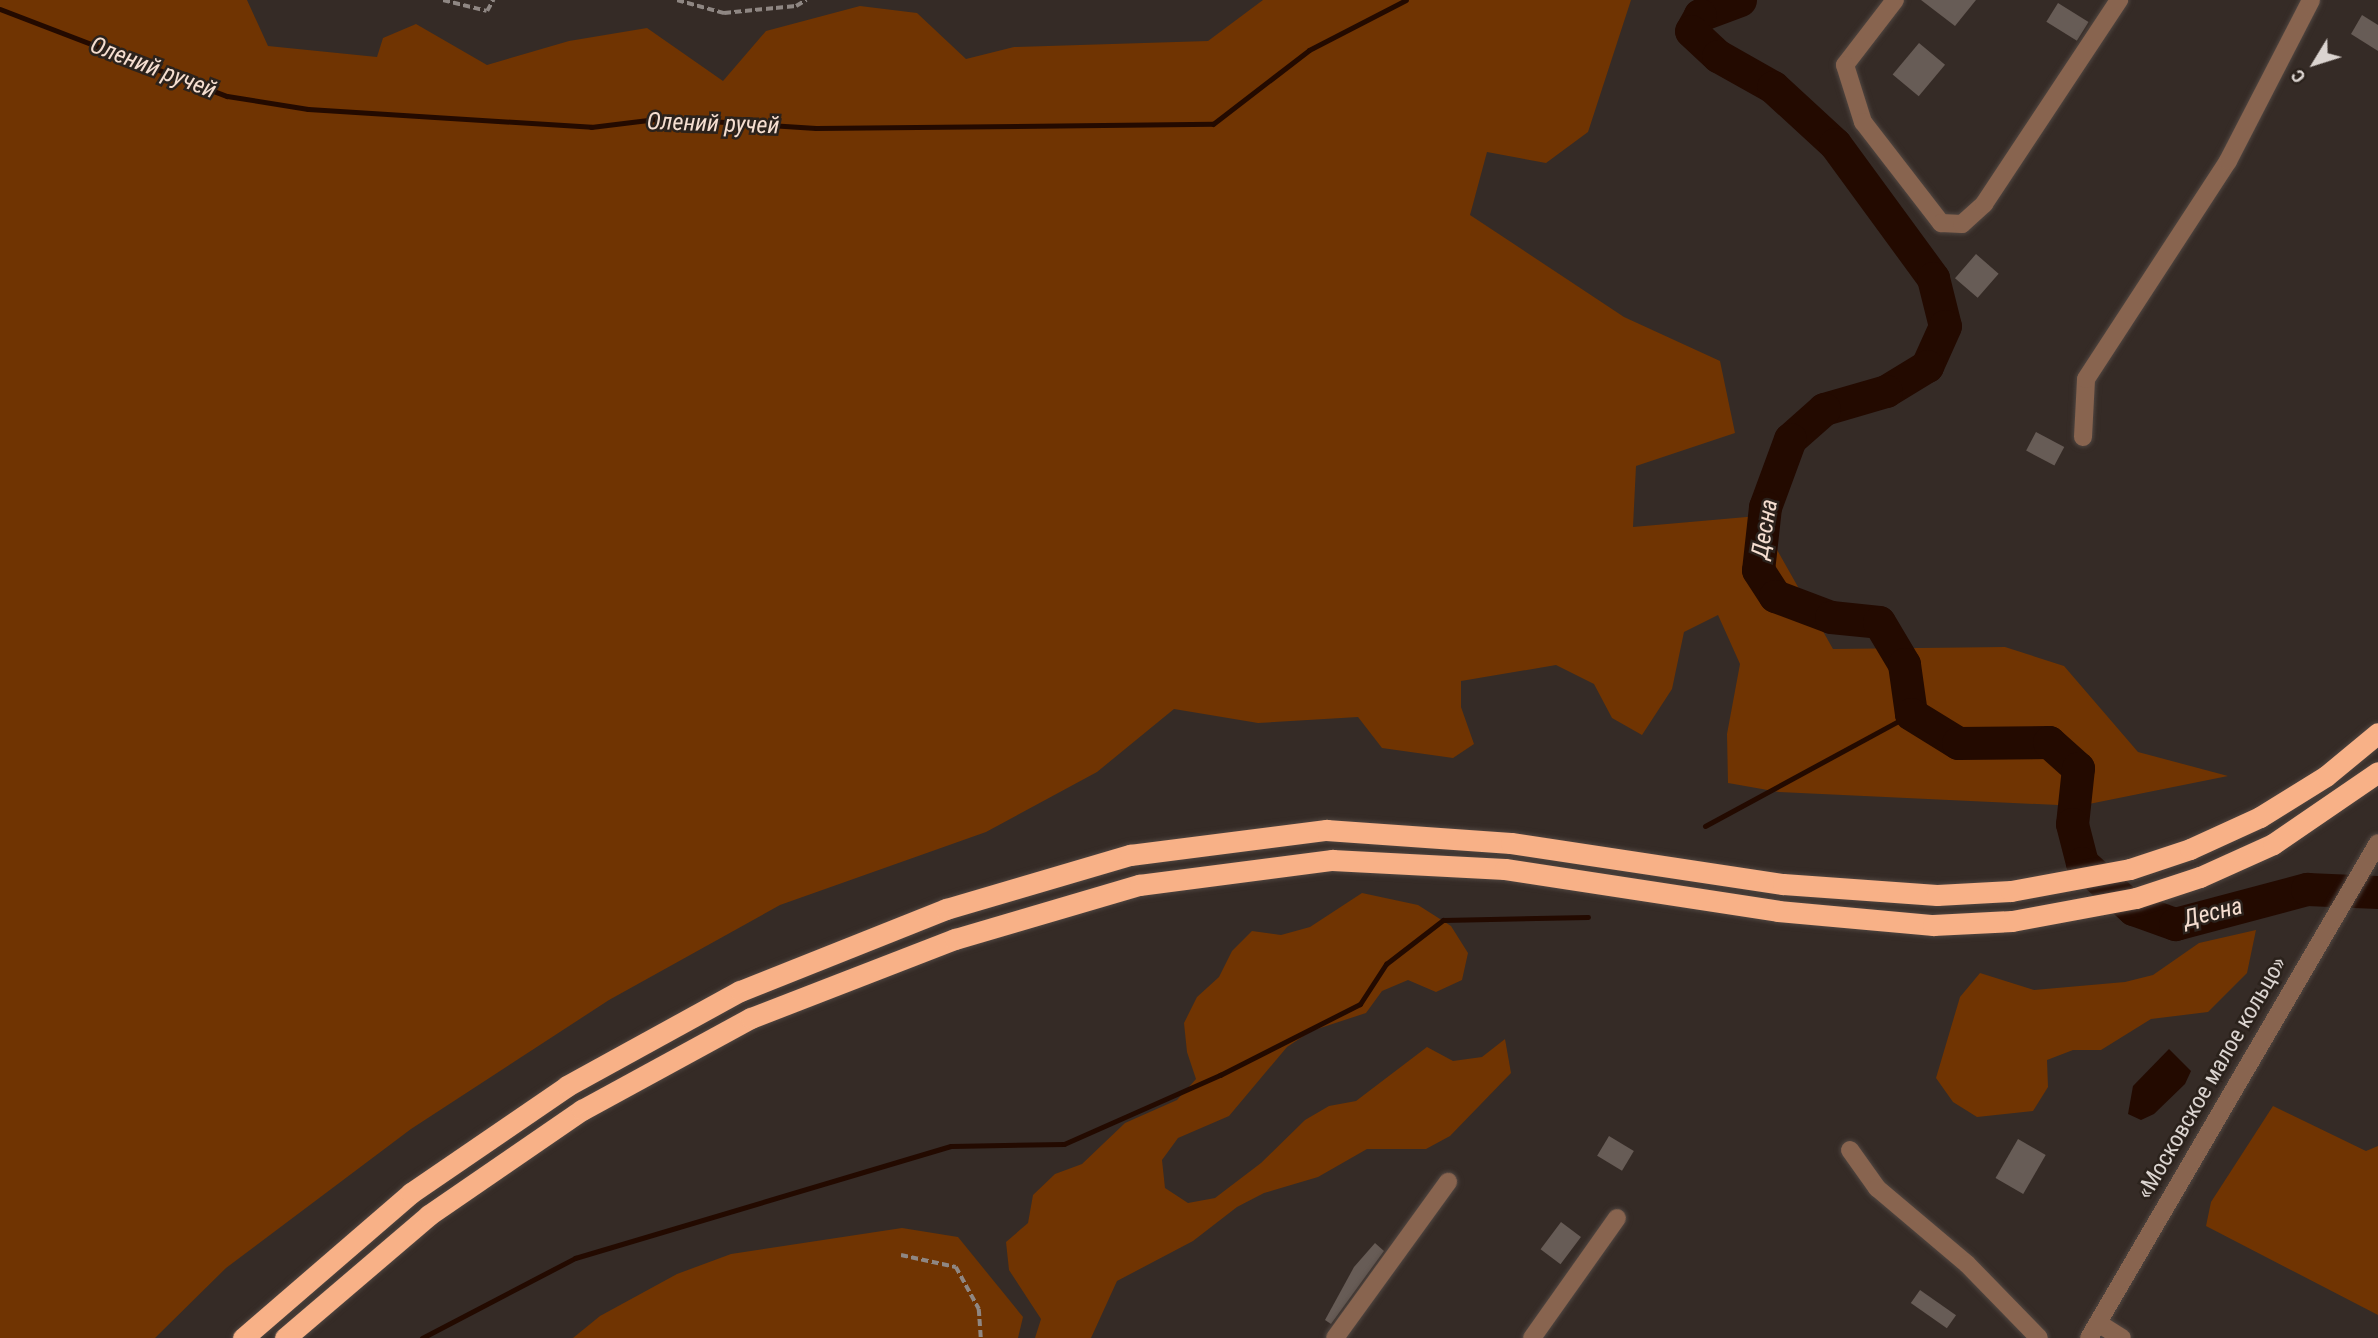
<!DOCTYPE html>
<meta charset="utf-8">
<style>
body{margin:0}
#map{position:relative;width:2378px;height:1338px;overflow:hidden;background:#352b26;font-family:"Roboto Condensed",sans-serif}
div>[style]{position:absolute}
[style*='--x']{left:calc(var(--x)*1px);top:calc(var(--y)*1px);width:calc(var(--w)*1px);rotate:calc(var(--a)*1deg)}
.green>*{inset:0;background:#703402}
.water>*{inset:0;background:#230a00}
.stream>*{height:5px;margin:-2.5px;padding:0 2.5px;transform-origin:2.5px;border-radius:2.5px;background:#230a00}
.river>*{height:33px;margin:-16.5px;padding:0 16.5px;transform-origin:16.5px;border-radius:16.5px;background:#230a00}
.building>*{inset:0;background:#675c56;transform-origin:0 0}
.path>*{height:3.5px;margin-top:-1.75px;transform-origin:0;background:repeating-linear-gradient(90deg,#8f8783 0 7px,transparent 0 10.5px)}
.roads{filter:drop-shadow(0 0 2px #504641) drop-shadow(0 0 2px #504641)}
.minor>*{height:18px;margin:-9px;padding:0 9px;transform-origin:9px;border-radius:9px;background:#88644f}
.highway>*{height:21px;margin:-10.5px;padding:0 10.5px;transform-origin:10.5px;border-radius:10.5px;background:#f8b187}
span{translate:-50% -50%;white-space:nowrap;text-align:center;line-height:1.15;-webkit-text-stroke:5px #2b221c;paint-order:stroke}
.street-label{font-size:23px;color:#dbd4d0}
.water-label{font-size:24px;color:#f5ded0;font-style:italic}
.north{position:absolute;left:2280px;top:28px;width:70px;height:70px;-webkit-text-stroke:5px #2b221c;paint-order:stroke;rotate:232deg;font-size:19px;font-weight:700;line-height:28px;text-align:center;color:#dbd4d0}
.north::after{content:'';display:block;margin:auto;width:24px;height:32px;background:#dbd4d0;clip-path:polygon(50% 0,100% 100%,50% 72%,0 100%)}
</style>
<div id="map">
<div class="green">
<div style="clip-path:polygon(0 0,247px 0,268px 46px,377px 57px,383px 38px,416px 24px,487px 65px,569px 41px,647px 28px,723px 81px,766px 31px,860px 6px,917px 13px,966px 59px,1014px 47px,1208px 41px,1263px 0,1631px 0,1588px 132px,1546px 163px,1487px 152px,1470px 215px,1624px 317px,1720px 361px,1735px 433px,1636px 466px,1633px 527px,1758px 516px,1833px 649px,2005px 647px,2064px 666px,2138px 752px,2228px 776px,2079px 806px,1779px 792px,1728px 783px,1727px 734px,1740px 664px,1718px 615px,1684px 632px,1672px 689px,1642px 735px,1612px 718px,1594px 684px,1556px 665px,1461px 681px,1461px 707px,1474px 744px,1453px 758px,1382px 748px,1358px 717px,1258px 723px,1174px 709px,1097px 772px,986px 832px,780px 905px,609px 1000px,411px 1129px,226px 1268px,155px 1338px,0 1338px)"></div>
<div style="clip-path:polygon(1362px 893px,1418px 905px,1451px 926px,1468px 953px,1462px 980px,1436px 992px,1408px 980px,1382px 991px,1366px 1013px,1311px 1031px,1287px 1047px,1229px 1116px,1178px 1138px,1162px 1160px,1165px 1188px,1188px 1203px,1215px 1198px,1261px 1163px,1305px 1120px,1329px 1106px,1356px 1101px,1427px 1047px,1453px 1061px,1482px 1057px,1505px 1039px,1511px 1073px,1450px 1136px,1426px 1149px,1367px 1149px,1318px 1177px,1264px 1193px,1237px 1207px,1193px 1241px,1117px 1281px,1091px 1338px,1035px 1338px,1041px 1319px,1009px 1270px,1006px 1242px,1028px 1223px,1033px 1195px,1055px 1174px,1082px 1164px,1125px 1123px,1177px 1100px,1196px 1079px,1187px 1052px,1184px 1023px,1197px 997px,1219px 977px,1232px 951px,1252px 931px,1281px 935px,1310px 927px)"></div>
<div style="clip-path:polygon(2256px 930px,2247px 973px,2208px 1012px,2151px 1019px,2101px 1050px,2073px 1050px,2047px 1060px,2048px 1087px,2033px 1111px,1977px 1117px,1953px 1102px,1936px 1078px,1960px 997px,1980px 973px,2034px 990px,2125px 982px,2153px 975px,2199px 943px)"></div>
<div style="clip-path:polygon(2273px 1106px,2366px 1151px,2378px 1146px,2378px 1315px,2206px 1226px,2211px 1202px)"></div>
<div style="clip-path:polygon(902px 1228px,958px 1237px,1023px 1317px,1018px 1338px,573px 1338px,600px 1316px,677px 1274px,731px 1254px)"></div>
</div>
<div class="water">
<div style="clip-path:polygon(2169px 1049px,2191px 1071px,2185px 1084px,2154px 1114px,2141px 1120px,2128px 1114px,2133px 1086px)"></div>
</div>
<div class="stream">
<div style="--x:0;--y:9;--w:243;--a:21"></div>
<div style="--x:227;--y:96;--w:82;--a:9.1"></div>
<div style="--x:308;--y:109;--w:284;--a:3.6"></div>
<div style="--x:591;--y:127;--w:74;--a:-7"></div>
<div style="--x:664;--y:118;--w:152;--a:3.8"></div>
<div style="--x:816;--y:128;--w:397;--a:-0.6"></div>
<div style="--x:1213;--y:124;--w:121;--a:-37.6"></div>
<div style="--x:1309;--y:50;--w:109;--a:-27.3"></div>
<div style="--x:1705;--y:826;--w:234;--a:-28.5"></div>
<div style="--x:422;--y:1338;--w:173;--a:-27.6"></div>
<div style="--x:575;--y:1258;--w:392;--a:-16.6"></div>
<div style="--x:951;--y:1146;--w:113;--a:-1"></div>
<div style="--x:1064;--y:1144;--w:171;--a:-23.9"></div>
<div style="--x:1220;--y:1075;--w:157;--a:-26.9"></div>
<div style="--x:1360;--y:1004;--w:48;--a:-57"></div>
<div style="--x:1386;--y:964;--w:72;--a:-37.7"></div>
<div style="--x:1443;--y:920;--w:145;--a:-1.2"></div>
</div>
<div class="river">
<div style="--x:1740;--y:0;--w:43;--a:159.4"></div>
<div style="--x:1700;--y:15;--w:18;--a:119"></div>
<div style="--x:1691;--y:31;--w:37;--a:43"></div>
<div style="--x:1718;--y:56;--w:63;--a:29.4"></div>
<div style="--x:1773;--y:87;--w:84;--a:42.6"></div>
<div style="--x:1835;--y:144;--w:166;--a:53.8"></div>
<div style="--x:1933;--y:278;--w:49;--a:76"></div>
<div style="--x:1945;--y:326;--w:44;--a:114.2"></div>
<div style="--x:1927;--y:366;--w:48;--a:148.6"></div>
<div style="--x:1886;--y:391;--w:65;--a:163.8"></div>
<div style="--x:1824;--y:409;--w:45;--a:138.6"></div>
<div style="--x:1790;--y:439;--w:72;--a:110.2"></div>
<div style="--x:1765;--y:507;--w:63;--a:96.3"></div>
<div style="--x:1758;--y:570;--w:31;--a:57"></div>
<div style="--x:1775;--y:596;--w:60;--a:20.6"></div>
<div style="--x:1831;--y:617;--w:48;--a:5.9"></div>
<div style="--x:1879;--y:622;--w:49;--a:59.2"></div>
<div style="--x:1904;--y:664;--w:50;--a:82"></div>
<div style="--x:1911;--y:714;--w:55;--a:31.7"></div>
<div style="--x:1958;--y:743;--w:91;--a:-0.6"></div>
<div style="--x:2049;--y:742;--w:39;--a:42"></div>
<div style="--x:2078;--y:768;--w:56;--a:96.1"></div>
<div style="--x:2072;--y:824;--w:40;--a:75.6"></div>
<div style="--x:2082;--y:863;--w:69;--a:42"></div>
<div style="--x:2133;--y:909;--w:45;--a:19.7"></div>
<div style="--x:2175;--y:924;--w:137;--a:-14.9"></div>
<div style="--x:2307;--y:889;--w:71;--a:2.4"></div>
</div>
<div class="building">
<div style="clip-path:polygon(1921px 0,1976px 0,1955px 26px)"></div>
<div style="left:2058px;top:3px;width:36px;height:22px;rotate:32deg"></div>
<div style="clip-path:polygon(2362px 15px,2378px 25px,2378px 51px,2351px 34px)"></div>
<div style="left:1919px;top:43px;width:34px;height:41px;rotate:40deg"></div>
<div style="left:1976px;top:254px;width:30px;height:32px;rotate:41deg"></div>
<div style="left:2036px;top:432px;width:32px;height:21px;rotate:28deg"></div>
<div style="left:1609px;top:1136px;width:29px;height:23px;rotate:31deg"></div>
<div style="left:2018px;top:1139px;width:32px;height:45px;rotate:30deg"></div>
<div style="left:1561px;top:1222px;width:25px;height:34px;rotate:37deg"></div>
<div style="clip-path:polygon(1375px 1243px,1384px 1251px,1331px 1324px,1325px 1320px,1354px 1267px)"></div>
<div style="left:1920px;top:1290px;width:44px;height:16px;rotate:35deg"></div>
</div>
<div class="path">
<div style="--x:443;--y:0;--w:45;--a:14"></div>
<div style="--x:487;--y:11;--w:13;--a:-61"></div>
<div style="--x:677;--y:0;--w:49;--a:15.5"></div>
<div style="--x:724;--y:13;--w:72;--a:-5.6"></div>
<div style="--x:796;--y:6;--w:12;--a:-31"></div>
<div style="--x:901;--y:1255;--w:56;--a:12.3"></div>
<div style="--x:956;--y:1267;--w:48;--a:61.3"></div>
<div style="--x:979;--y:1309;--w:29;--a:86"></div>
</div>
<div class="roads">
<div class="minor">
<div style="--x:1895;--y:0;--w:82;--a:127.6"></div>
<div style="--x:1845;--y:65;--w:60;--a:72.5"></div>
<div style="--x:1863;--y:122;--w:128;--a:52.3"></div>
<div style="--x:1941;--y:223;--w:21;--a:3"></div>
<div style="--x:1962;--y:224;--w:30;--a:-42"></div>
<div style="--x:1984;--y:204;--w:245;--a:-56.5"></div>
<div style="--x:2083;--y:437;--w:58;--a:-87"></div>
<div style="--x:2086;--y:379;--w:260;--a:-56.9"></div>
<div style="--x:2228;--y:161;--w:181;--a:-62.7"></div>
<div style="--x:1850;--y:1150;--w:47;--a:54.6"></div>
<div style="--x:1877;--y:1188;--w:118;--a:40.2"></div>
<div style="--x:1967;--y:1264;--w:103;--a:45.8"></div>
<div style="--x:2098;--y:1323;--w:28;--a:32"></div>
<div style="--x:1335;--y:1338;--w:193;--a:-54.1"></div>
<div style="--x:1532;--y:1338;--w:147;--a:-54.7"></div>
<div style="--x:2089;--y:1338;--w:573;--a:-59.72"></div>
</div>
<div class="highway">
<div style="--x:243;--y:1338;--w:222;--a:-40.8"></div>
<div style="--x:411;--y:1193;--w:189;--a:-34.4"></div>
<div style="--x:567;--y:1086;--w:197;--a:-28.8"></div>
<div style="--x:740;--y:991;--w:222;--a:-21.7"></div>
<div style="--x:946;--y:909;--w:192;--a:-16.4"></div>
<div style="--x:1130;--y:855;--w:198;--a:-7.3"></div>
<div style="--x:1326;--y:830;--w:185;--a:4"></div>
<div style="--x:1511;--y:843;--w:275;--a:8.6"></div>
<div style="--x:1783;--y:884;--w:154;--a:4.1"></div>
<div style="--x:1937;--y:895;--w:74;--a:-3.1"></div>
<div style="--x:2011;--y:891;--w:121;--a:-10.5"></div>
<div style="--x:2130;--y:869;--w:63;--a:-18.4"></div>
<div style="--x:2190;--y:849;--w:77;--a:-24.6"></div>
<div style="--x:2260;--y:817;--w:78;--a:-31.8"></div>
<div style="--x:2326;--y:776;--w:67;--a:-39.6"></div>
<div style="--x:285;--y:1338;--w:189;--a:-40.5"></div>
<div style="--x:429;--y:1215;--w:186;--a:-34.5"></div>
<div style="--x:582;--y:1110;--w:192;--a:-28.6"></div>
<div style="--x:751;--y:1018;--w:219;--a:-21.2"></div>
<div style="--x:955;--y:939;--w:192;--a:-16.4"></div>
<div style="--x:1139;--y:885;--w:195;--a:-7.4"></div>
<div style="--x:1332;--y:860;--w:173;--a:3"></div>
<div style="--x:1505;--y:869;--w:276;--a:8.7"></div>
<div style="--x:1778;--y:911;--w:156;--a:5.2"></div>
<div style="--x:1933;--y:925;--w:79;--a:-2.9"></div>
<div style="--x:2012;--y:921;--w:126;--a:-10.5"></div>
<div style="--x:2136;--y:898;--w:67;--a:-18.2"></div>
<div style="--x:2200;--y:877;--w:80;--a:-24.3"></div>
<div style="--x:2273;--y:844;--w:127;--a:-34.4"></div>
</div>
</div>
<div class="street-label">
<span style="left:2212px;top:1078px;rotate:-60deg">«Московское малое кольцо»</span>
</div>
<div class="water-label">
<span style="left:153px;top:68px;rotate:21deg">Олений ручей</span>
<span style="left:713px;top:124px;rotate:2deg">Олений ручей</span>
<span style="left:1765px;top:529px;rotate:-80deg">Десна</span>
<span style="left:2213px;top:913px;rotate:-14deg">Десна</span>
</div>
<div class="north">С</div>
</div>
